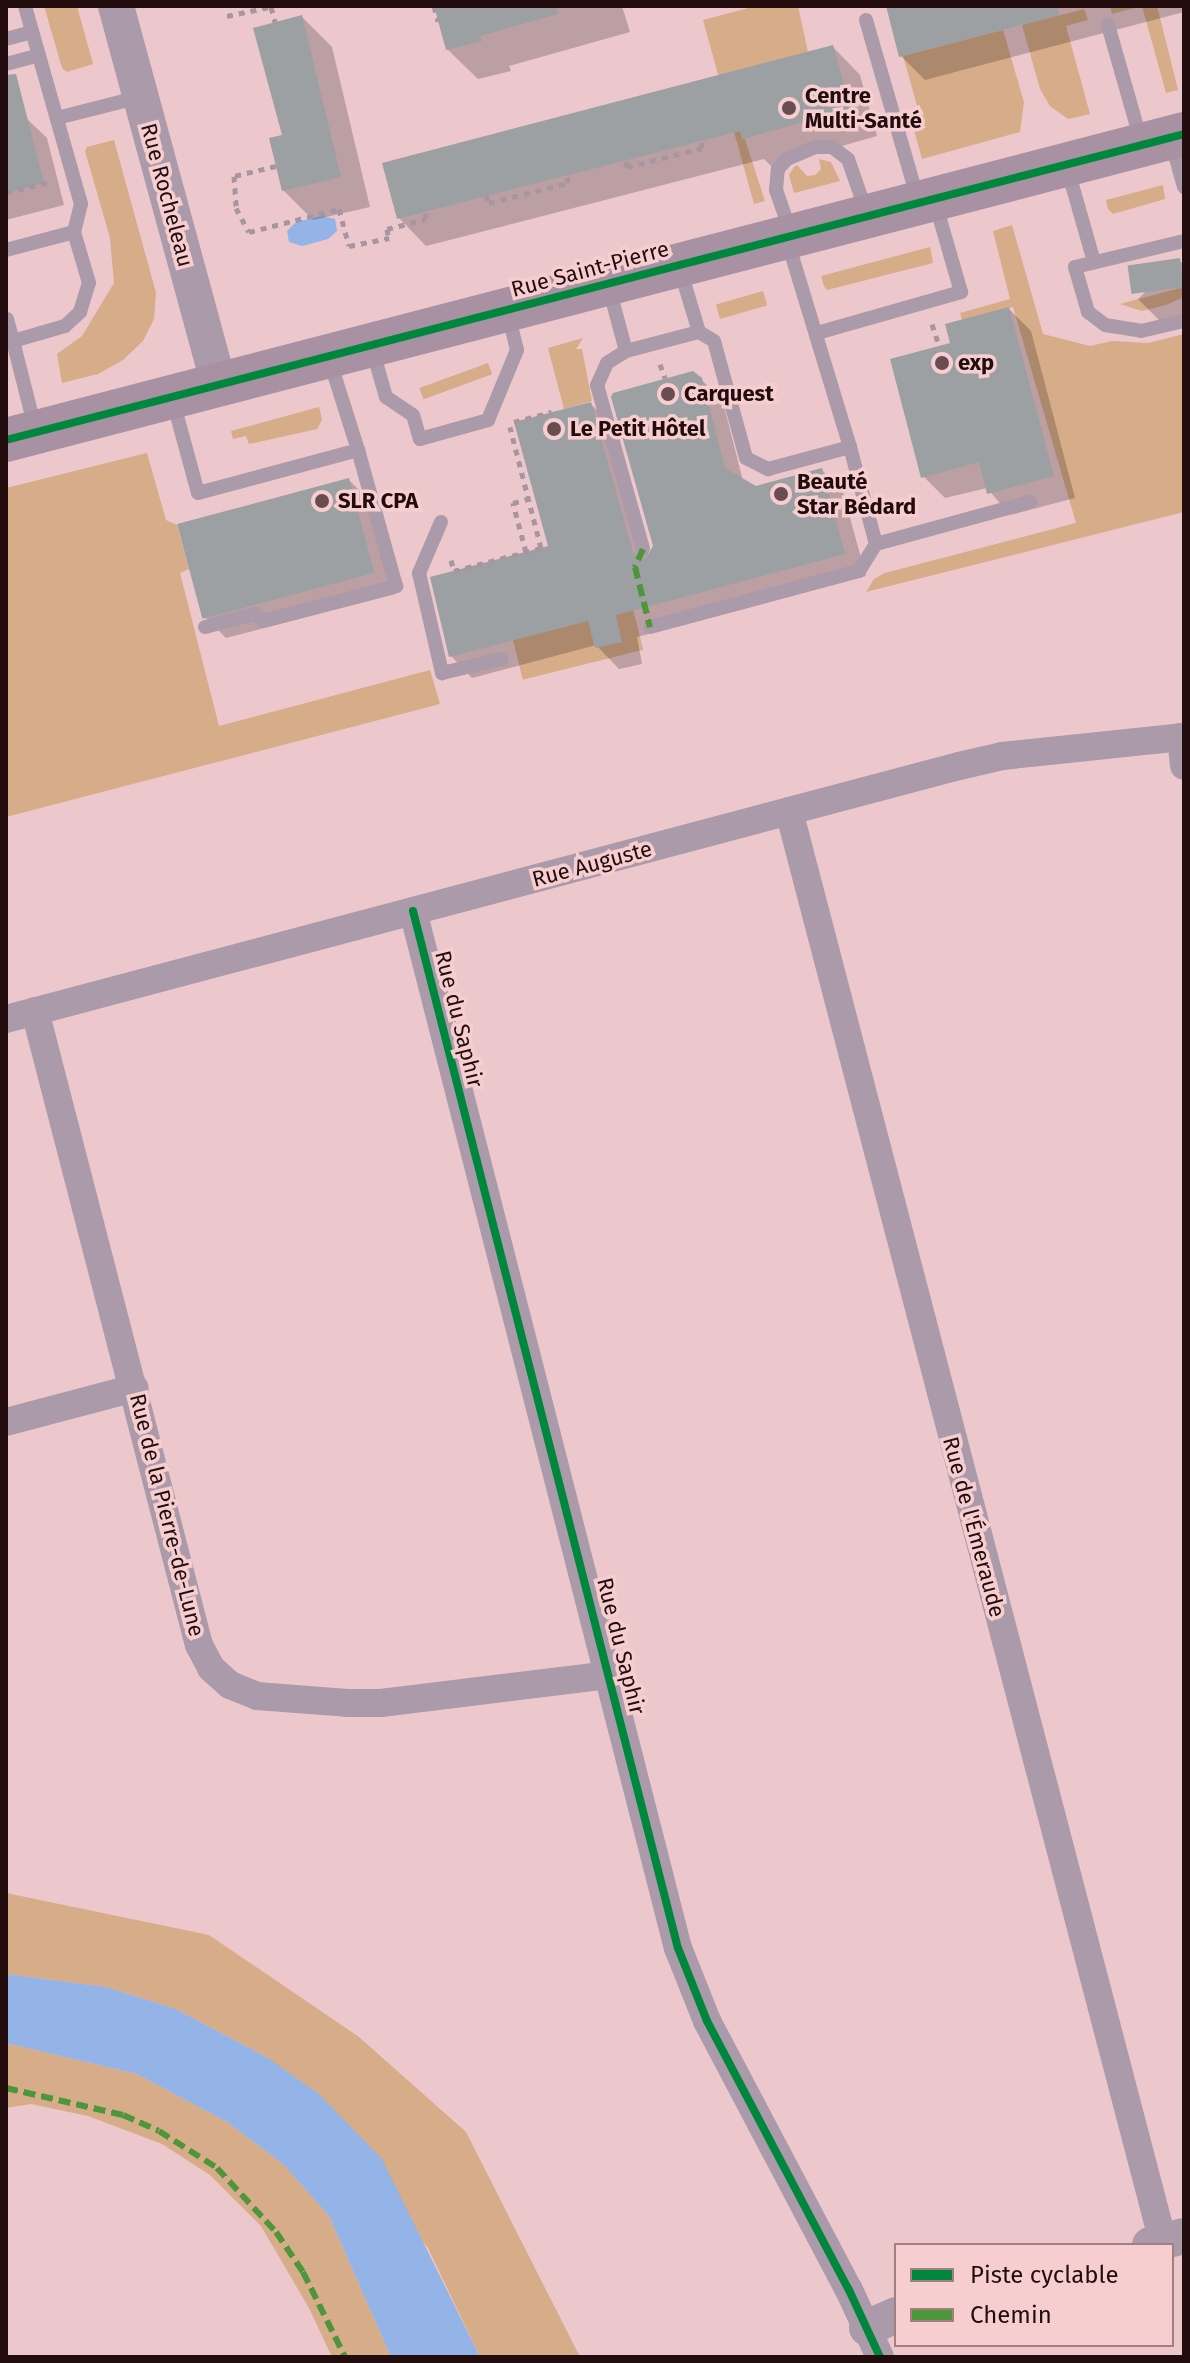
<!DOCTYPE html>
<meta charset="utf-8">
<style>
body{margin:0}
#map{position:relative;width:1190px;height:2363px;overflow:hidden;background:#ecc7cb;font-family:"Fira Sans",sans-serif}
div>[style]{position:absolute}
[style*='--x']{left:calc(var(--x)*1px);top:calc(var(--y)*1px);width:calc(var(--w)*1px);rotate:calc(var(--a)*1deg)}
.green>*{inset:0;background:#d7ac88;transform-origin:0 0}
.water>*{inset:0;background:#94b3e6}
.shadow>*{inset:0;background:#0003}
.building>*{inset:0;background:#9ca0a2;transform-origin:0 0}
.path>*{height:5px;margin-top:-2.5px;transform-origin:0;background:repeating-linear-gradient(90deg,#a796a0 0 6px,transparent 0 12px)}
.service>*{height:14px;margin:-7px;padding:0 7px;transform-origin:7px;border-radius:7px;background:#aa9aaa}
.minor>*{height:28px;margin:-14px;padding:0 14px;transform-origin:14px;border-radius:14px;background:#aa9aaa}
.tertiary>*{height:36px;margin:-18px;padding:0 18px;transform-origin:18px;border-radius:18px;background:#aa9aaa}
.primary>*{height:44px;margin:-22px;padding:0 22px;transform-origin:22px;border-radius:22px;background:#a791a3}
.quiet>*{height:6px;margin-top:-3px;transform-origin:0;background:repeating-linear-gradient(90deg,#4d963c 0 12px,transparent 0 18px)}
.cycleway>*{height:8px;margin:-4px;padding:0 4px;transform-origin:4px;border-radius:4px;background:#00873e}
.dots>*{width:22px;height:22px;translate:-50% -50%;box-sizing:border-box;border:4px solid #f7ced0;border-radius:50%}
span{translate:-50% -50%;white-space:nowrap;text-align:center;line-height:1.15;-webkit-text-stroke:7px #f7ced0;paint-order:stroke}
.poi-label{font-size:22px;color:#220c0e;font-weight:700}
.left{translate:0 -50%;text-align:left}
.street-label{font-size:22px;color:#220c0e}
.frame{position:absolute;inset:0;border:8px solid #220c0e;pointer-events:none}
.legend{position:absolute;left:894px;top:2243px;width:280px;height:104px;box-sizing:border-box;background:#f7ced0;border:2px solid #a28082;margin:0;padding:10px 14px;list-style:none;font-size:24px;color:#220c0e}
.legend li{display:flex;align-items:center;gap:16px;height:40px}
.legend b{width:40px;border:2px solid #a28082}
</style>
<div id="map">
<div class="green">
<div style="clip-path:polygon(44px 6px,77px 6px,93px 64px,67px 72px,62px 68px)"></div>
<div style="clip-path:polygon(756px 6px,798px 6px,808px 52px,724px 75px,765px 201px,754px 204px,703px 20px)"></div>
<div style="clip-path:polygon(1110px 6px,1157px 6px,1178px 90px,1166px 93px,1142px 6px,1112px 14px)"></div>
<div style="clip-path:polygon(1084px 9px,1088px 20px,1066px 26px,1090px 114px,1068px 119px,1050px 106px,1040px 89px,1022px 25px)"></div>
<div style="clip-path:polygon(1003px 30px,1024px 102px,1020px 132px,922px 159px,911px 119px,918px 109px,903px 56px)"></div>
<div style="clip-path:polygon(114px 140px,156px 293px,154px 319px,143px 341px,123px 360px,98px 374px,62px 383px,57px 354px,82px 336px,114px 283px,110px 238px,85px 151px,87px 147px)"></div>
<div style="clip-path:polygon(819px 159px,831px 162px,840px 181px,794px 193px,789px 175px,794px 167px,797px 165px,807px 176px,815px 175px,821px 169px)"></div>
<div style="clip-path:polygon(1163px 185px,1165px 199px,1113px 214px,1108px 209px,1106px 200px)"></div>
<div style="clip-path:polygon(1012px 225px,1043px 334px,1090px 346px,1112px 341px,1148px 343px,1184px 334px,1184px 512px,866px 592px,874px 579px,885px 573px,1076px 523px,1013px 307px,962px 320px,960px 313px,1010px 299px,993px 231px)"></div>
<div style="clip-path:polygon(930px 247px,933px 263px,827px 290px,824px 286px,821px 276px)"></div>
<div style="clip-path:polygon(1184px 287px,1184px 297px,1166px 305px,1142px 311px,1120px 304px)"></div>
<div style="left:763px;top:291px;width:15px;height:49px;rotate:74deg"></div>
<div style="clip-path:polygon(583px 338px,576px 349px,582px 349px,592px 401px,564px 409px,548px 348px)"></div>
<div style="left:488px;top:363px;width:12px;height:73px;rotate:70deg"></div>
<div style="clip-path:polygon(319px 407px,322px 420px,317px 429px,249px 444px,246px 436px,233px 439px,231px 431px)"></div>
<div style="clip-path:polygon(147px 453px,166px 520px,177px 525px,189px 569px,180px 573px,219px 726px,430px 670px,440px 704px,6px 817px,6px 488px)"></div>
<div style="left:633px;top:609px;width:42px;height:124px;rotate:76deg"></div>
<div style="clip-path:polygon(6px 1893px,209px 1935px,359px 2037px,466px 2132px,580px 2357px,480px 2357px,428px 2248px,268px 2058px,176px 2009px,106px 1987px,6px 1974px)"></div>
<div style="clip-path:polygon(6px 2043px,137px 2074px,227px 2122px,283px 2164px,329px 2216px,391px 2357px,332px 2357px,309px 2308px,261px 2226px,210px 2175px,162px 2144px,88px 2116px,31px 2104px,6px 2108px)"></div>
</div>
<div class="water">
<div style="clip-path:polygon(322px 216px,335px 219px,337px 231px,328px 239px,302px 246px,289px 242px,287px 231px,296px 222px)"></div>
<div style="clip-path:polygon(6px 1974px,106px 1987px,176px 2009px,268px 2058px,319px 2094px,382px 2159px,480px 2357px,391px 2357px,329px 2216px,283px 2164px,227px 2122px,137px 2074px,6px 2043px)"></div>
</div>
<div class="shadow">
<div style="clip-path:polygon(437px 6px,622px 6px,630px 32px,509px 66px,511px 71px,478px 79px,447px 49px)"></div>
<div style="clip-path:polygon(888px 6px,1184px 6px,1184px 12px,925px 80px,901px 56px)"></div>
<div style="clip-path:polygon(302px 17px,332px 47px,370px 207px,313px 220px,283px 190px,284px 136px)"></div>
<div style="clip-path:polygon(833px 47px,860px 75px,877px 136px,771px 166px,764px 159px,426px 246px,399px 218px)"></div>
<div style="clip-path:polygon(25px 117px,47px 138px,64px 205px,6px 220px,6px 121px)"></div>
<div style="clip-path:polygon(1179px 260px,1184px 265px,1184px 315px,1160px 321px,1138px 299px)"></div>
<div style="clip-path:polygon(1009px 309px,1031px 331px,1075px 498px,1010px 515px,987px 488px,945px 498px,923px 476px)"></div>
<div style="clip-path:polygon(701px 379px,723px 402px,743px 481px,756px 488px,822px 470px,843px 492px,866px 576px,637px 637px,642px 664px,619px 669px,596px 645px,472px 678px,451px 656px,550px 548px,591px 404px,612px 426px,650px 561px)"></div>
<div style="clip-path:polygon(349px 480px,371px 502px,396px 594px,226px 638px,204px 616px)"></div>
</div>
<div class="building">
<div style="clip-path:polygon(434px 6px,557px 6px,558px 14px,480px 36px,482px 41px,446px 50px)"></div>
<div style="clip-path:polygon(886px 6px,1058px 6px,1059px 15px,899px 57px)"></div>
<div style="clip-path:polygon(302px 15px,341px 177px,282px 191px,269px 138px,282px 135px,253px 28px)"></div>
<div style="clip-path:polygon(833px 45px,851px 109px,742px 139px,740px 131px,397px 219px,382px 163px)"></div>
<div style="clip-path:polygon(16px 74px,44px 183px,6px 193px,6px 75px)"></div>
<div style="left:1180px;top:258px;width:29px;height:53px;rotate:82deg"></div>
<div style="clip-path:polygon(1009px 307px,1054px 476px,987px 494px,979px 462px,921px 478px,890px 359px,950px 343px,945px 324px)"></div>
<div style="clip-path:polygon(693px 371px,702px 378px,725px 468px,756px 486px,822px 468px,845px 554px,616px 615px,622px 642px,595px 648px,588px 621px,449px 657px,430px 577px,548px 546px,514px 422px,591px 402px,633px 552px,640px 558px,646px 558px,653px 546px,611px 397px,613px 393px)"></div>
<div style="left:349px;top:478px;width:98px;height:178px;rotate:75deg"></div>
</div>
<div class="path">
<div style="--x:434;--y:6;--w:16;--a:75"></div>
<div style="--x:271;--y:7;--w:16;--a:75"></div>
<div style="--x:227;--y:16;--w:48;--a:-12"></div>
<div style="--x:626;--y:161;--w:6;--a:81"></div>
<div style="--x:627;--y:167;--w:77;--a:-14.2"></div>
<div style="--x:702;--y:148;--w:7;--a:-98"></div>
<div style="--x:276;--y:166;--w:43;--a:166.6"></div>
<div style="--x:234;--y:176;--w:32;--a:86"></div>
<div style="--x:236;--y:208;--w:27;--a:62"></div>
<div style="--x:249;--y:232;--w:93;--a:-14.3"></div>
<div style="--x:339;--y:209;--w:38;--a:75"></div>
<div style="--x:349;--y:246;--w:41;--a:-11.3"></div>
<div style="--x:6;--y:193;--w:48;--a:-14.6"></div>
<div style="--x:486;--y:195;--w:9;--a:69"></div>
<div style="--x:489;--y:203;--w:81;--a:-14.2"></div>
<div style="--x:568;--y:183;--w:7;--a:-98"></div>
<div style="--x:388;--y:235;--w:6;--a:-99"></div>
<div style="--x:387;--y:229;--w:40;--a:-14.4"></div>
<div style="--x:426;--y:219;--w:7;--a:-98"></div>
<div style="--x:932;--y:324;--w:23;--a:72"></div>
<div style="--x:660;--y:364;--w:15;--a:70"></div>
<div style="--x:514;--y:422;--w:39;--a:-15"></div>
<div style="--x:526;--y:552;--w:51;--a:-104.9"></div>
<div style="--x:513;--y:503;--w:16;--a:-15"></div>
<div style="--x:451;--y:560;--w:11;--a:75"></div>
<div style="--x:454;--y:571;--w:90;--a:-14.8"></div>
<div style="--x:541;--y:548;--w:125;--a:-104.4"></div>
</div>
<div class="service">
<div style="--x:866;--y:20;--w:184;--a:73.9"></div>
<div style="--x:1108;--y:25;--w:121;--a:74.1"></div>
<div style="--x:6;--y:39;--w:27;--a:-15"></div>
<div style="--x:6;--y:64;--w:34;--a:-15"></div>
<div style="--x:57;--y:118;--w:86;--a:-14.2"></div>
<div style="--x:1171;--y:141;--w:48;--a:74.2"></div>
<div style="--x:1067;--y:167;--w:99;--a:74.1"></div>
<div style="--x:791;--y:233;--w:46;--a:-109.2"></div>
<div style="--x:776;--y:190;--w:21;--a:-85"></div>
<div style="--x:778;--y:169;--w:13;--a:-48"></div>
<div style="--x:787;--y:159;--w:30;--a:-23"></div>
<div style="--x:815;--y:147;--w:17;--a:0"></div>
<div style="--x:832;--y:147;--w:20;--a:37"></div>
<div style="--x:848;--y:159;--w:55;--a:70.9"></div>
<div style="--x:1184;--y:241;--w:112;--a:166.6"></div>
<div style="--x:1075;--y:267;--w:47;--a:73.9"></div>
<div style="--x:1088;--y:312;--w:21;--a:37"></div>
<div style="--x:1105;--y:325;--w:36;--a:9"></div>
<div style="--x:1141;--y:331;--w:44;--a:-13.1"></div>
<div style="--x:6;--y:250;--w:70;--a:-14.8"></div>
<div style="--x:609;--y:288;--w:65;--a:74.9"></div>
<div style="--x:626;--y:351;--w:75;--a:-14.6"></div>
<div style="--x:699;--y:332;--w:66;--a:-106.8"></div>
<div style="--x:7;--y:319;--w:23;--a:75"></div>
<div style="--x:13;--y:341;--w:54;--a:-16.1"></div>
<div style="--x:65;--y:326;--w:21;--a:-43"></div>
<div style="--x:80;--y:312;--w:30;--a:-73"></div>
<div style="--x:89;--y:283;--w:53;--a:-106.4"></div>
<div style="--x:74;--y:232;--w:29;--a:-76"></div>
<div style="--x:81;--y:204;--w:206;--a:-105.8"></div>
<div style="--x:699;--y:332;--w:17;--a:31"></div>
<div style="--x:714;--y:341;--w:121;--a:74.7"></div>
<div style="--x:746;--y:458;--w:25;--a:27"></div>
<div style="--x:768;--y:469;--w:85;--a:-15"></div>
<div style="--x:850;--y:447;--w:216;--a:-106.9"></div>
<div style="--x:817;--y:333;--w:150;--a:-15.9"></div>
<div style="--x:961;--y:292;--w:94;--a:-106.1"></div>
<div style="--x:6;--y:343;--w:7;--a:-16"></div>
<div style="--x:13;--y:341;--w:90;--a:75.8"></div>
<div style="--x:372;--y:348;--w:51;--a:74.1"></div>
<div style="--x:386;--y:397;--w:32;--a:34"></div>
<div style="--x:413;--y:415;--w:25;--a:74"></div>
<div style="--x:420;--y:439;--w:71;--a:-15.6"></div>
<div style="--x:488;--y:420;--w:76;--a:-67.5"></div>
<div style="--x:517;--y:350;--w:37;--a:-104"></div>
<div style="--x:626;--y:351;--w:22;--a:148"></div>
<div style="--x:607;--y:363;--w:24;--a:114"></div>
<div style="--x:597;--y:385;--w:170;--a:74.3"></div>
<div style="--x:173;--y:401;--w:95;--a:74.8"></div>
<div style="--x:198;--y:493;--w:166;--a:-15"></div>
<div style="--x:358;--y:450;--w:93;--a:-107.5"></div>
<div style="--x:850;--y:447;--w:100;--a:75"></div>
<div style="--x:876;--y:544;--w:160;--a:-15.3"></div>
<div style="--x:441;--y:522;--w:56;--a:113.3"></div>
<div style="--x:419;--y:573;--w:103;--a:77"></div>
<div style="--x:442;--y:673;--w:61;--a:-13.3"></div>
<div style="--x:205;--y:627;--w:51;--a:-14.9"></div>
<div style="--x:254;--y:614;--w:11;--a:38"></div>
<div style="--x:263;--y:621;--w:138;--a:-14.7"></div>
<div style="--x:396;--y:586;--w:141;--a:-105.6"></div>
<div style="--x:650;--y:627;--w:216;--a:-15"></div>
<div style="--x:859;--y:571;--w:32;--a:-58"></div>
</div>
<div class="minor">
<div style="--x:1181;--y:737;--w:29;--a:84"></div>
<div style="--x:789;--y:811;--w:1479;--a:75.35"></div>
<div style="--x:413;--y:911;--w:1070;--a:75.67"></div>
<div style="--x:678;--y:1948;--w:79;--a:68.3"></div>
<div style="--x:707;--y:2021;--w:304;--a:62.2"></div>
<div style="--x:849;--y:2290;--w:74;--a:65.2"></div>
<div style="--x:35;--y:1011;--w:655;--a:75.5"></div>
<div style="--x:199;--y:1645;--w:26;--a:62"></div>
<div style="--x:211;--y:1668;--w:25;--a:42"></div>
<div style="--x:230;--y:1685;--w:29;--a:22"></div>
<div style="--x:257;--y:1696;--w:90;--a:4.4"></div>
<div style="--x:347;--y:1703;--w:34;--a:0"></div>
<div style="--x:381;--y:1703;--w:231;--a:-7"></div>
<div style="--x:6;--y:1019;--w:986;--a:-14.87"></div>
<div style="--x:959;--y:766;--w:44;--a:-13.1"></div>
<div style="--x:1002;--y:756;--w:183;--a:-6"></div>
<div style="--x:6;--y:1422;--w:133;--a:-14.8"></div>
</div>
<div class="tertiary">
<div style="--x:116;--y:6;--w:392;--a:74.8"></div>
<div style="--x:1150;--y:2245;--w:35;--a:-15"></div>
<div style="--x:867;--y:2328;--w:32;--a:-24"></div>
</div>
<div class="primary">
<div style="--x:6;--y:440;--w:1217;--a:-14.56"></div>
</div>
<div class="quiet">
<div style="--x:643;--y:549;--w:20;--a:114"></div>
<div style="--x:635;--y:567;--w:62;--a:76"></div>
<div style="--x:6;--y:2088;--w:120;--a:13"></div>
<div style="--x:123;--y:2115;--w:39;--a:24"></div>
<div style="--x:159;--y:2131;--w:69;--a:32.5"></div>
<div style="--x:217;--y:2168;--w:87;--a:47.3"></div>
<div style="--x:276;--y:2232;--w:48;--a:56"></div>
<div style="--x:303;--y:2272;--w:95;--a:63.7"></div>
</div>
<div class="cycleway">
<div style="--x:6;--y:440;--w:1217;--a:-14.56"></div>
<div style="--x:413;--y:911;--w:1070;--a:75.67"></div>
<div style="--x:678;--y:1948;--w:79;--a:68.3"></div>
<div style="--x:707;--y:2021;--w:304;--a:62.2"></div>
<div style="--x:849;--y:2290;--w:74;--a:65.2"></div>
</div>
<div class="dots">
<div style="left:789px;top:108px;background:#694d50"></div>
<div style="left:942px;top:363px;background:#694d50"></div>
<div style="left:668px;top:394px;background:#694d50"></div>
<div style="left:554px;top:429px;background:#694d50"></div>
<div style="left:781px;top:494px;background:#694d50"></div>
<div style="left:322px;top:501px;background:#694d50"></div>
</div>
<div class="poi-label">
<span class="left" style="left:805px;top:108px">Centre<br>Multi-Santé</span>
<span class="left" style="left:958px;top:363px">exp</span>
<span class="left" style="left:684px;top:394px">Carquest</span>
<span class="left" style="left:570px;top:429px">Le Petit Hôtel</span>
<span class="left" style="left:797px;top:494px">Beauté<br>Star Bédard</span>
<span class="left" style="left:338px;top:501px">SLR CPA</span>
</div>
<div class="street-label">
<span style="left:167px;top:195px;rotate:75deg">Rue Rocheleau</span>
<span style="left:590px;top:269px;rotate:-15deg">Rue Saint-Pierre</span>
<span style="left:592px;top:864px;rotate:-15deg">Rue Auguste</span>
<span style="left:459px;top:1019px;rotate:76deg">Rue du Saphir</span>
<span style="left:167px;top:1515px;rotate:76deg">Rue de la Pierre-de-Lune</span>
<span style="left:974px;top:1527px;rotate:75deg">Rue de l'Émeraude</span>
<span style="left:621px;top:1646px;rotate:76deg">Rue du Saphir</span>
</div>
<div class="frame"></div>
<ul class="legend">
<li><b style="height:10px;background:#00873e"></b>Piste cyclable</li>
<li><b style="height:10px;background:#4d963c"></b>Chemin</li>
</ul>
</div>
